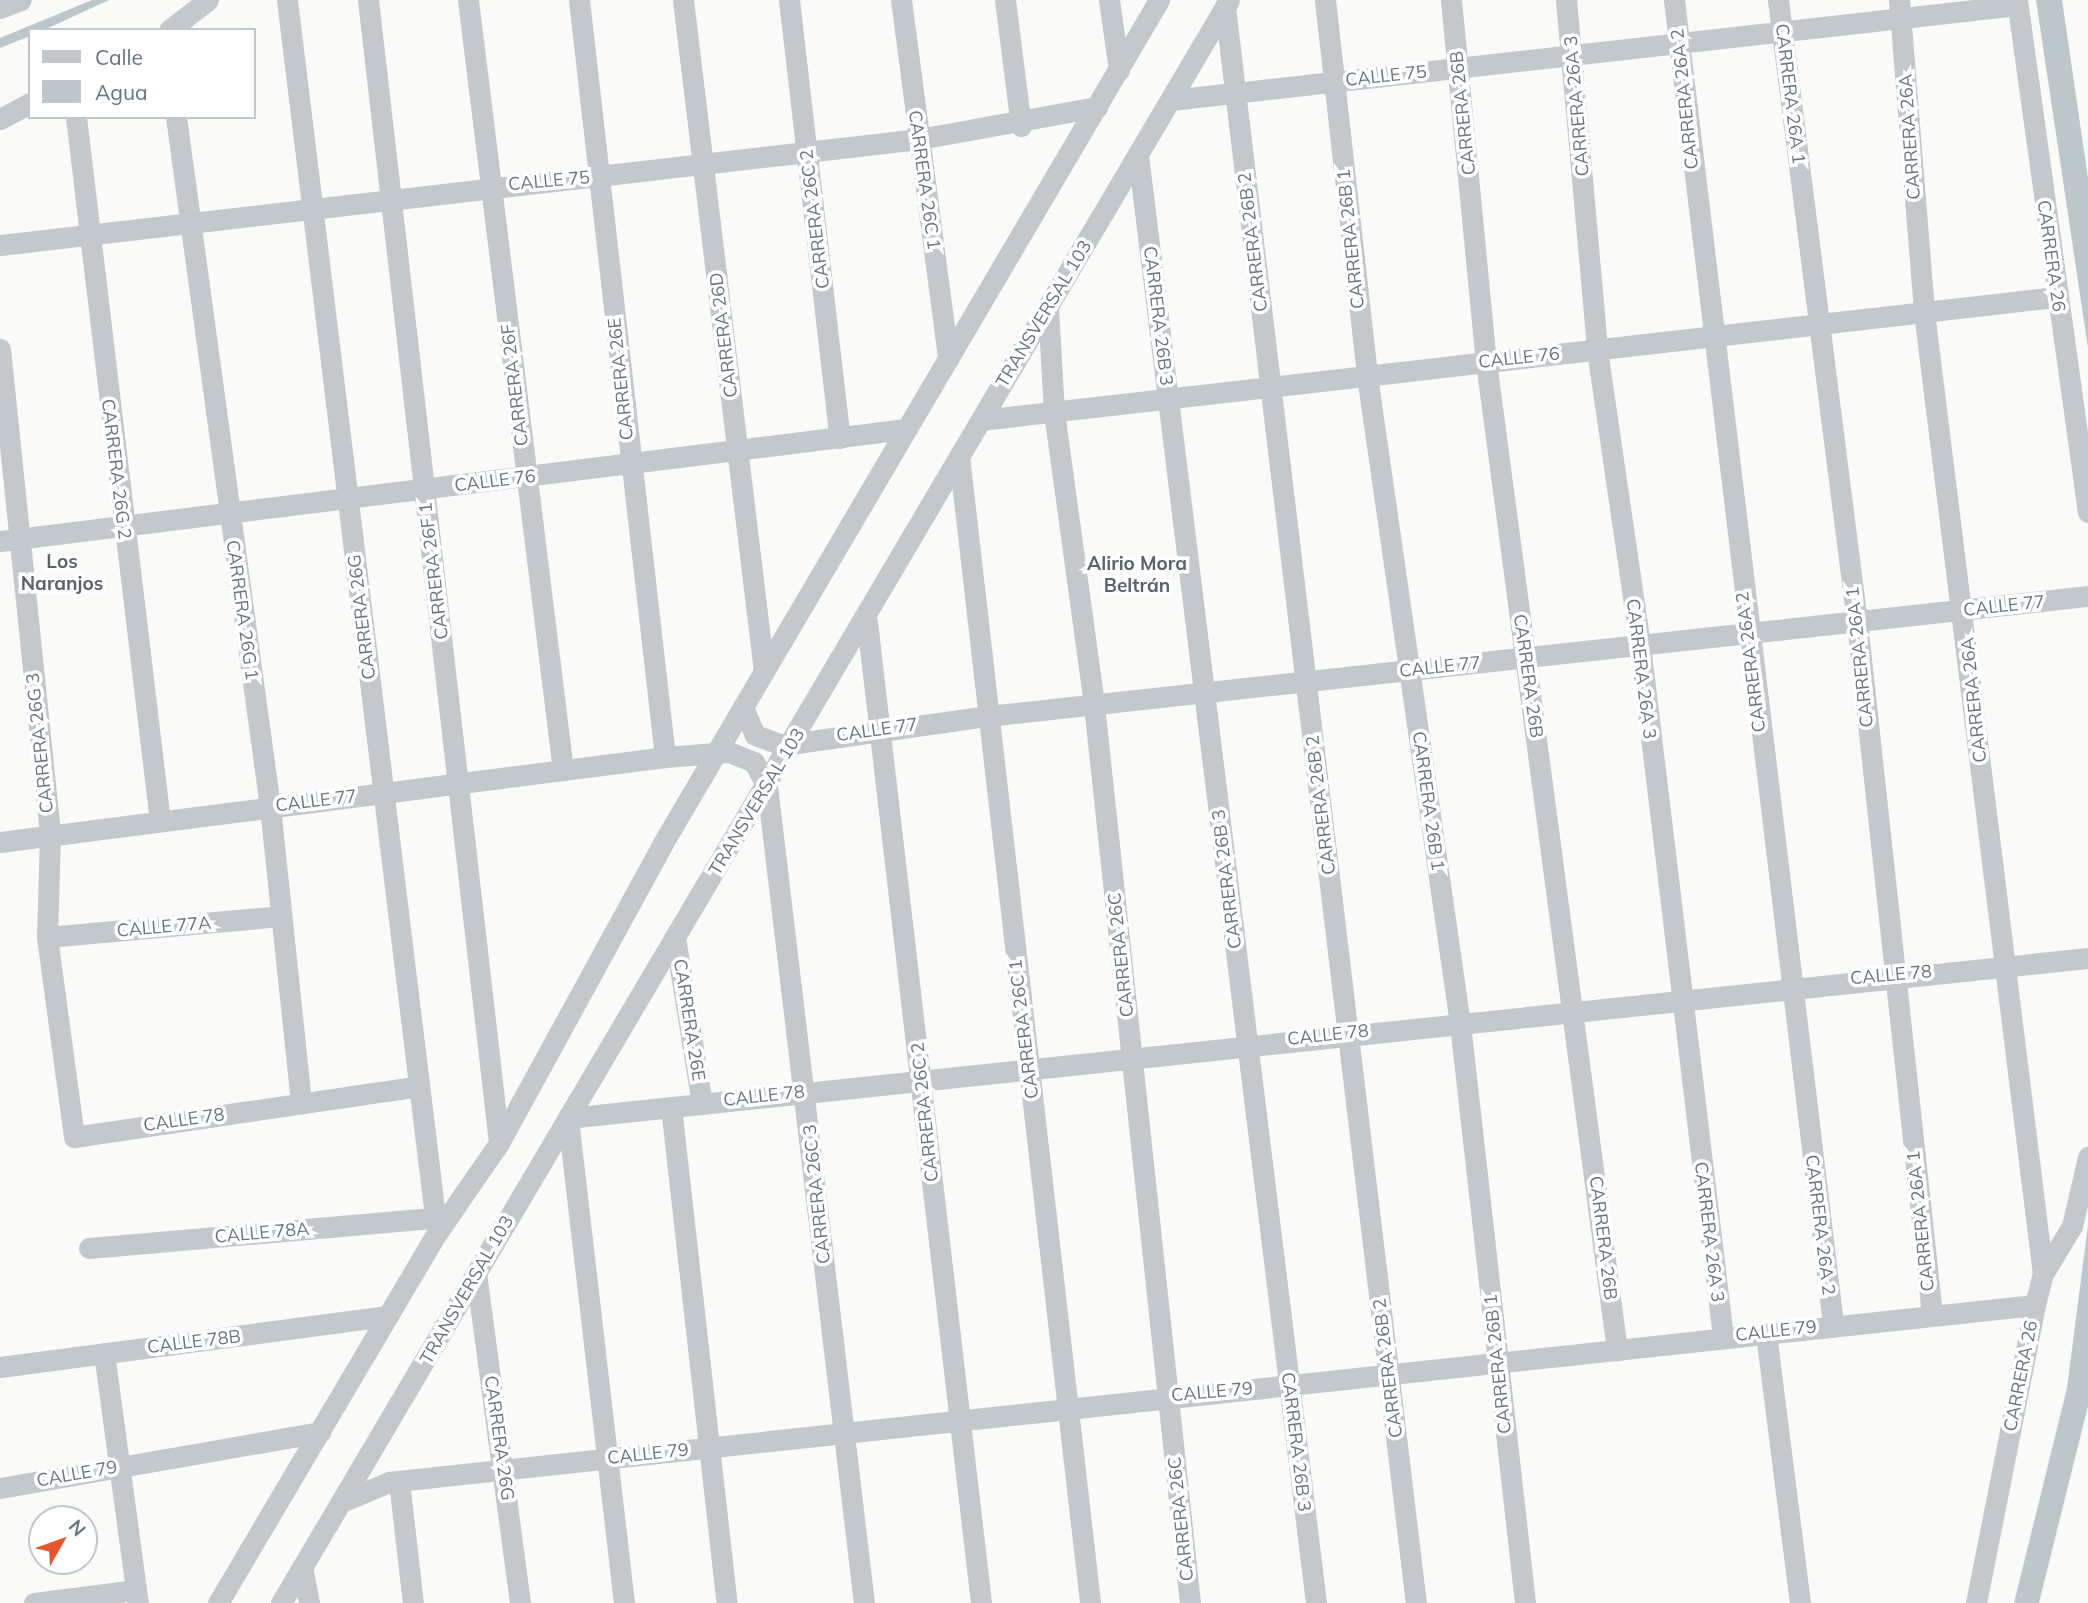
<!DOCTYPE html>
<meta charset="utf-8">
<style>
body{margin:0}
#map{position:relative;width:2088px;height:1603px;overflow:hidden;background:#fafaf8;font-family:Mulish,sans-serif}
div>[style]{position:absolute}
[style*='--x']{left:calc(var(--x)*1px);top:calc(var(--y)*1px);width:calc(var(--w)*1px);rotate:calc(var(--a)*1deg)}
.water>*{inset:0;background:#bbc7cb}
.minor>*{height:21px;margin:-10.5px;padding:0 10.5px;transform-origin:10.5px;border-radius:10.5px;background:#c3c8cc}
span{translate:-50% -50%;white-space:nowrap;text-align:center;line-height:1.15;-webkit-text-stroke:7px #fff;paint-order:stroke}
.street-label{font-size:18px;color:#657683}
.neighbourhood-label{font-size:19px;color:#57646e;font-weight:700}
.legend{position:absolute;left:28px;top:28px;width:228px;height:91px;box-sizing:border-box;background:#fff;border:2px solid #c1c8cd;margin:0;padding:9px 12px;list-style:none;font-size:21px;color:#657683}
.legend li{display:flex;align-items:center;gap:14px;height:35px}
.legend b{width:35px;border:2px solid #c1c8cd}
.north{position:absolute;left:28px;top:1505px;width:70px;height:70px;box-sizing:border-box;background:#fff;border:2px solid #c1c8cd;border-radius:50%;rotate:50deg;font-size:19px;font-weight:700;line-height:28px;text-align:center;color:#657683}
.north::after{content:'';display:block;margin:auto;width:24px;height:32px;background:#e4572e;clip-path:polygon(50% 0,100% 100%,50% 72%,0 100%)}
</style>
<div id="map">
<div class="water">
<div style="clip-path:polygon(92px 0,109px 0,44px 30px,30px 30px,30px 36px,0 48px,0 38px)"></div>
<div style="clip-path:polygon(2036px 0,2062px 0,2088px 178px,2088px 348px)"></div>
<div style="clip-path:polygon(2088px 1225px,2088px 1406px,2039px 1603px,2014px 1603px,2067px 1388px)"></div>
</div>
<div class="minor">
<div style="--x:287;--y:0;--w:1242;--a:83.06"></div>
<div style="--x:368;--y:0;--w:1150;--a:83.46"></div>
<div style="--x:468;--y:0;--w:776;--a:82.97"></div>
<div style="--x:579;--y:0;--w:762;--a:83.52"></div>
<div style="--x:683;--y:0;--w:676;--a:83.12"></div>
<div style="--x:789;--y:0;--w:441;--a:83.4"></div>
<div style="--x:901;--y:0;--w:362;--a:82.5"></div>
<div style="--x:1005;--y:0;--w:127;--a:82.8"></div>
<div style="--x:1109;--y:0;--w:71;--a:81.9"></div>
<div style="--x:1325;--y:0;--w:378;--a:83.6"></div>
<div style="--x:1367;--y:376;--w:655;--a:81.83"></div>
<div style="--x:1460;--y:1024;--w:583;--a:83.59"></div>
<div style="--x:1451;--y:0;--w:364;--a:84.5"></div>
<div style="--x:1486;--y:362;--w:997;--a:82.45"></div>
<div style="--x:1566;--y:0;--w:351;--a:84.9"></div>
<div style="--x:1597;--y:350;--w:298;--a:81.7"></div>
<div style="--x:1640;--y:645;--w:697;--a:83.16"></div>
<div style="--x:1674;--y:0;--w:1334;--a:83.15"></div>
<div style="--x:1778;--y:0;--w:627;--a:82.76"></div>
<div style="--x:1857;--y:622;--w:697;--a:83.82"></div>
<div style="--x:1899;--y:0;--w:313;--a:85.4"></div>
<div style="--x:1924;--y:312;--w:969;--a:82.95"></div>
<div style="--x:2017;--y:0;--w:517;--a:82.11"></div>
<div style="--x:1225;--y:7;--w:1607;--a:83.18"></div>
<div style="--x:0;--y:8;--w:22;--a:-21"></div>
<div style="--x:169;--y:30;--w:49;--a:-37.6"></div>
<div style="--x:1171;--y:100;--w:852;--a:-6.4"></div>
<div style="--x:76;--y:117;--w:709;--a:83.2"></div>
<div style="--x:176;--y:117;--w:696;--a:82.24"></div>
<div style="--x:270;--y:807;--w:298;--a:84"></div>
<div style="--x:0;--y:119;--w:34;--a:-28"></div>
<div style="--x:1138;--y:155;--w:1459;--a:82.99"></div>
<div style="--x:0;--y:245;--w:925;--a:-6.58"></div>
<div style="--x:919;--y:139;--w:181;--a:-10.2"></div>
<div style="--x:1048;--y:308;--w:104;--a:86.7"></div>
<div style="--x:1054;--y:412;--w:296;--a:82.2"></div>
<div style="--x:1094;--y:705;--w:903;--a:83.9"></div>
<div style="--x:0;--y:349;--w:490;--a:84.1"></div>
<div style="--x:50;--y:836;--w:101;--a:91.7"></div>
<div style="--x:47;--y:937;--w:202;--a:82.3"></div>
<div style="--x:74;--y:1137;--w:349;--a:-8.4"></div>
<div style="--x:981;--y:420;--w:1082;--a:-6.53"></div>
<div style="--x:959;--y:456;--w:1154;--a:83.48"></div>
<div style="--x:0;--y:541;--w:913;--a:-7.05"></div>
<div style="--x:867;--y:622;--w:988;--a:83.37"></div>
<div style="--x:743;--y:707;--w:30;--a:67"></div>
<div style="--x:755;--y:735;--w:30;--a:20"></div>
<div style="--x:783;--y:745;--w:207;--a:-8.1"></div>
<div style="--x:988;--y:716;--w:1107;--a:-6.23"></div>
<div style="--x:0;--y:842;--w:670;--a:-7.28"></div>
<div style="--x:665;--y:757;--w:64;--a:-4.5"></div>
<div style="--x:729;--y:752;--w:27;--a:22"></div>
<div style="--x:754;--y:762;--w:27;--a:62"></div>
<div style="--x:767;--y:786;--w:823;--a:83.23"></div>
<div style="--x:47;--y:937;--w:235;--a:-5.1"></div>
<div style="--x:675;--y:937;--w:168;--a:80.8"></div>
<div style="--x:671;--y:1107;--w:499;--a:83.6"></div>
<div style="--x:89;--y:1248;--w:347;--a:-5"></div>
<div style="--x:476;--y:1273;--w:333;--a:82.4"></div>
<div style="--x:1766;--y:1334;--w:271;--a:82.8"></div>
<div style="--x:104;--y:1353;--w:252;--a:82.3"></div>
<div style="--x:0;--y:1367;--w:391;--a:-7.5"></div>
<div style="--x:399;--y:1481;--w:123;--a:83.5"></div>
<div style="--x:0;--y:1488;--w:325;--a:-9.9"></div>
<div style="--x:346;--y:1500;--w:47;--a:-22.7"></div>
<div style="--x:389;--y:1482;--w:1655;--a:-6.14"></div>
<div style="--x:302;--y:1567;--w:37;--a:79"></div>
<div style="--x:34;--y:1603;--w:103;--a:-7.3"></div>
<div style="--x:218;--y:1603;--w:430;--a:-59.4"></div>
<div style="--x:437;--y:1233;--w:109;--a:-55.4"></div>
<div style="--x:499;--y:1143;--w:342;--a:-61.3"></div>
<div style="--x:663;--y:843;--w:978;--a:-59.53"></div>
<div style="--x:281;--y:1603;--w:1862;--a:-59.4"></div>
<div style="--x:624;--y:1603;--w:488;--a:-96.6"></div>
<div style="--x:568;--y:1118;--w:1528;--a:-6.01"></div>
<div style="--x:1976;--y:1603;--w:304;--a:-78.8"></div>
<div style="--x:2035;--y:1305;--w:32;--a:-76"></div>
<div style="--x:2043;--y:1274;--w:56;--a:-58.9"></div>
<div style="--x:2072;--y:1226;--w:71;--a:-76.9"></div>
</div>
<div class="street-label">
<span style="left:1386px;top:76px;rotate:-6deg">CALLE 75</span>
<span style="left:1790px;top:94px;rotate:83deg">CARRERA 26A 1</span>
<span style="left:1685px;top:99px;rotate:-96deg">CARRERA 26A 2</span>
<span style="left:1577px;top:106px;rotate:-95deg">CARRERA 26A 3</span>
<span style="left:1463px;top:113px;rotate:-96deg">CARRERA 26B</span>
<span style="left:1910px;top:137px;rotate:-94deg">CARRERA 26A</span>
<span style="left:924px;top:180px;rotate:82deg">CARRERA 26C 1</span>
<span style="left:549px;top:181px;rotate:-5deg">CALLE 75</span>
<span style="left:815px;top:219px;rotate:-97deg">CARRERA 26C 2</span>
<span style="left:1351px;top:239px;rotate:-96deg">CARRERA 26B 1</span>
<span style="left:1253px;top:242px;rotate:-97deg">CARRERA 26B 2</span>
<span style="left:2051px;top:256px;rotate:82deg">CARRERA 26</span>
<span style="left:1044px;top:314px;rotate:-59deg">TRANSVERSAL 103</span>
<span style="left:1158px;top:316px;rotate:83deg">CARRERA 26B 3</span>
<span style="left:724px;top:335px;rotate:-97deg">CARRERA 26D</span>
<span style="left:1519px;top:358px;rotate:-6deg">CALLE 76</span>
<span style="left:621px;top:379px;rotate:-96deg">CARRERA 26E</span>
<span style="left:515px;top:385px;rotate:-97deg">CARRERA 26F</span>
<span style="left:116px;top:469px;rotate:83deg">CARRERA 26G 2</span>
<span style="left:495px;top:481px;rotate:-7deg">CALLE 76</span>
<span style="left:434px;top:571px;rotate:-97deg">CARRERA 26F 1</span>
<span style="left:2004px;top:606px;rotate:-6deg">CALLE 77</span>
<span style="left:242px;top:610px;rotate:82deg">CARRERA 26G 1</span>
<span style="left:362px;top:617px;rotate:-97deg">CARRERA 26G</span>
<span style="left:1860px;top:657px;rotate:-96deg">CARRERA 26A 1</span>
<span style="left:1751px;top:662px;rotate:-97deg">CARRERA 26A 2</span>
<span style="left:1440px;top:667px;rotate:-6deg">CALLE 77</span>
<span style="left:1641px;top:669px;rotate:83deg">CARRERA 26A 3</span>
<span style="left:1528px;top:676px;rotate:82deg">CARRERA 26B</span>
<span style="left:1974px;top:700px;rotate:-96deg">CARRERA 26A</span>
<span style="left:877px;top:730px;rotate:-8deg">CALLE 77</span>
<span style="left:40px;top:743px;rotate:-96deg">CARRERA 26G 3</span>
<span style="left:316px;top:801px;rotate:-7deg">CALLE 77</span>
<span style="left:1428px;top:801px;rotate:82deg">CARRERA 26B 1</span>
<span style="left:757px;top:802px;rotate:-59deg">TRANSVERSAL 103</span>
<span style="left:1321px;top:805px;rotate:-97deg">CARRERA 26B 2</span>
<span style="left:1227px;top:879px;rotate:-97deg">CARRERA 26B 3</span>
<span style="left:164px;top:927px;rotate:-5deg">CALLE 77A</span>
<span style="left:1121px;top:955px;rotate:-96deg">CARRERA 26C</span>
<span style="left:1891px;top:975px;rotate:-5deg">CALLE 78</span>
<span style="left:689px;top:1020px;rotate:81deg">CARRERA 26E</span>
<span style="left:1024px;top:1029px;rotate:-97deg">CARRERA 26C 1</span>
<span style="left:1328px;top:1035px;rotate:-6deg">CALLE 78</span>
<span style="left:764px;top:1096px;rotate:-6deg">CALLE 78</span>
<span style="left:925px;top:1112px;rotate:-96deg">CARRERA 26C 2</span>
<span style="left:184px;top:1120px;rotate:-8deg">CALLE 78</span>
<span style="left:817px;top:1194px;rotate:-96deg">CARRERA 26C 3</span>
<span style="left:1921px;top:1221px;rotate:-96deg">CARRERA 26A 1</span>
<span style="left:1820px;top:1225px;rotate:83deg">CARRERA 26A 2</span>
<span style="left:1709px;top:1232px;rotate:83deg">CARRERA 26A 3</span>
<span style="left:262px;top:1233px;rotate:-5deg">CALLE 78A</span>
<span style="left:1603px;top:1238px;rotate:83deg">CARRERA 26B</span>
<span style="left:467px;top:1290px;rotate:-60deg">TRANSVERSAL 103</span>
<span style="left:1776px;top:1331px;rotate:-6deg">CALLE 79</span>
<span style="left:194px;top:1342px;rotate:-7deg">CALLE 78B</span>
<span style="left:1498px;top:1364px;rotate:-96deg">CARRERA 26B 1</span>
<span style="left:1388px;top:1368px;rotate:-97deg">CARRERA 26B 2</span>
<span style="left:2021px;top:1376px;rotate:-79deg">CARRERA 26</span>
<span style="left:1212px;top:1392px;rotate:-5deg">CALLE 79</span>
<span style="left:499px;top:1438px;rotate:82deg">CARRERA 26G</span>
<span style="left:1296px;top:1442px;rotate:83deg">CARRERA 26B 3</span>
<span style="left:648px;top:1454px;rotate:-6deg">CALLE 79</span>
<span style="left:77px;top:1474px;rotate:-10deg">CALLE 79</span>
<span style="left:1181px;top:1519px;rotate:-96deg">CARRERA 26C</span>
</div>
<div class="neighbourhood-label">
<span style="left:62px;top:573px">Los<br>Naranjos</span>
<span style="left:1137px;top:575px">Alirio Mora<br>Beltrán</span>
</div>
<ul class="legend">
<li><b style="height:9px;background:#c3c8cc"></b>Calle</li>
<li><b style="height:19px;background:#bbc7cb"></b>Agua</li>
</ul>
<div class="north">N</div>
</div>
